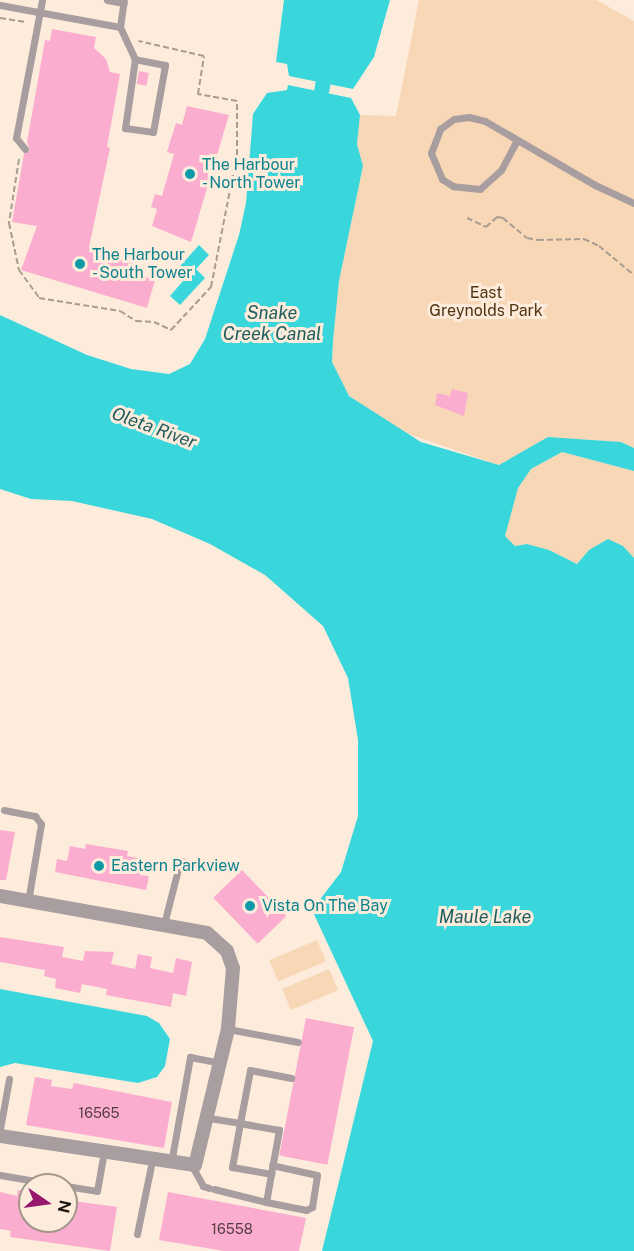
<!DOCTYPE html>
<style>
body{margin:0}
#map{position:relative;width:634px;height:1251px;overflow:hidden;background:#fdecdc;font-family:"Public Sans",sans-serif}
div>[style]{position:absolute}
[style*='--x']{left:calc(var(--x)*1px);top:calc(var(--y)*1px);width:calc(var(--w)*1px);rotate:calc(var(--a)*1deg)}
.green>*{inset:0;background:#f7d7b6;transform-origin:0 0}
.water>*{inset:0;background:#39d7db}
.canal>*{height:15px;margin:-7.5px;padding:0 7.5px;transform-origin:7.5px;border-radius:7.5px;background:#39d7db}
.building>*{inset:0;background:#fbadcf;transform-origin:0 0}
.path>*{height:2px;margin-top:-1px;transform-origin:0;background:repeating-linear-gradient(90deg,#a99c90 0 6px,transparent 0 9px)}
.lane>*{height:7px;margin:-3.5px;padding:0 3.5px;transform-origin:3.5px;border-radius:3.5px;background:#a89d9f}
.street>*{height:14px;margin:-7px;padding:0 7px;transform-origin:7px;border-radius:7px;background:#a89d9f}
.dots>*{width:16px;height:16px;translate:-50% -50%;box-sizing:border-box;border:3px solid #fdecdc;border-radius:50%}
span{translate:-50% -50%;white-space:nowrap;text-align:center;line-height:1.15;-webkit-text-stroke:6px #fdecdc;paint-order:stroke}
.number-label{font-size:14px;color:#543c40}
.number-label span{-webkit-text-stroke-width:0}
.culture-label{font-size:16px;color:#0d838f}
.left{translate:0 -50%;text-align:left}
.park-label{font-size:16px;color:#513413}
.water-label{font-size:18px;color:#1f5d5e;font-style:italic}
.north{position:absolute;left:18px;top:1173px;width:60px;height:60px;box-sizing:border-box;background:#fdecdc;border:2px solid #a3968a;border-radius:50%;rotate:103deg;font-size:16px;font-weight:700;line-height:24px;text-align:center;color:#1c1610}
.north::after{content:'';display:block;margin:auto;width:21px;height:27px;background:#97176f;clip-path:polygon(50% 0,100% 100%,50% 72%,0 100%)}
</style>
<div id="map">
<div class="green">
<div style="clip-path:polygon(419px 0,596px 0,634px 21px,634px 448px,621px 442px,549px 437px,499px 465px,400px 431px,349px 396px,339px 378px,332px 362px,333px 341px,339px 281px,363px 166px,357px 144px,360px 115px,396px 116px)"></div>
<div style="clip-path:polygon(562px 452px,634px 471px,634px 558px,623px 546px,589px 550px,577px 564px,549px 550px,527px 544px,515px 546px,504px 536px,518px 488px,531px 469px)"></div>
<div style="left:317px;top:940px;width:23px;height:52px;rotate:67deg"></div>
<div style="left:329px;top:969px;width:23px;height:51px;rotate:67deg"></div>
</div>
<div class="water">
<div style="clip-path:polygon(284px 0,390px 0,374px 57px,353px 89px,289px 76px,287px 64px,276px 62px)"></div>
<div style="clip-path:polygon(288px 85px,351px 98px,360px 115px,357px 144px,363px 166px,339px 281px,333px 341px,332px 362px,349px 396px,421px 442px,499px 465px,548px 437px,621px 442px,634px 448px,634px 471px,562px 452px,531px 469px,518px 488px,505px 536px,515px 546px,527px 544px,549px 550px,577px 564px,589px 550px,608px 539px,623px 546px,634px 558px,634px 1251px,322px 1251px,373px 1041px,312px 910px,341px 872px,358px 816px,358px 740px,348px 678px,323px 626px,265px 575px,210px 544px,152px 519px,72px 501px,31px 499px,0 489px,0 315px,87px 355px,131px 369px,169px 374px,190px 364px,205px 339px,239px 235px,246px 203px,253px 114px,267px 93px,287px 90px)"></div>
<div style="clip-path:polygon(199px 245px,209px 255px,196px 269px,205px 278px,180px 305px,170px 296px,183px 281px,174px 273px)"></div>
<div style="clip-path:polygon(0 989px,147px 1016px,159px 1023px,170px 1039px,165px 1066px,157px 1077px,138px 1083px,15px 1063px,0 1067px)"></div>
</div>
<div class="canal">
<div style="--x:317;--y:112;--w:48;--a:-79.2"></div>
</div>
<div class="building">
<div style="clip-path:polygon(52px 29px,96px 37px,94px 48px,106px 59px,110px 72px,120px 74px,107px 147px,110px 148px,89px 247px,125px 258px,126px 251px,140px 254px,134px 274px,155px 280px,147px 308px,21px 270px,37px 226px,12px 222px,24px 154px,30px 150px,27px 142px,45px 40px,50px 41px)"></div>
<div style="left:139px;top:71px;width:10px;height:13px;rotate:11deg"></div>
<div style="clip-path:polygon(187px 106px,229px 115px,191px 242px,152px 226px,157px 209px,151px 207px,155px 194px,162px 196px,174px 154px,167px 152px,170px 142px,176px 123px,182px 125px)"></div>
<div style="clip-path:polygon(452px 389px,468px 393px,464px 416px,435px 405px,437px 393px,450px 396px)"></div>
<div style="clip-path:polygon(0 830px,15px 832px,6px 880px,0 880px)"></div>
<div style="clip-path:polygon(86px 844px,128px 851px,127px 856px,143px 859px,140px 875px,149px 876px,146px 890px,55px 872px,57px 859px,67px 861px,70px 846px,85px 849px)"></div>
<div style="left:242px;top:870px;width:64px;height:40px;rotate:46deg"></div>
<div style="clip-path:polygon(0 937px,64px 947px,62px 957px,83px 961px,85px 951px,114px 952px,111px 964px,135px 969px,138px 954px,152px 957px,150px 968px,173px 973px,176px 958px,192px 962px,186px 996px,173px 993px,171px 1007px,106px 995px,107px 989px,82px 984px,80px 993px,55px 988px,56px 979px,44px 976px,45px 970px,0 962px)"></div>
<div style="left:306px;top:1018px;width:49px;height:140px;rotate:11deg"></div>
<div style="clip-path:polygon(35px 1077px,52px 1080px,51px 1086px,72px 1089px,74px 1083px,172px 1102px,164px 1148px,26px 1125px)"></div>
<div style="clip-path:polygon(18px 1190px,30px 1192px,30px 1221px,66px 1221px,66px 1200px,117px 1207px,110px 1251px,10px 1237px,11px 1231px,0 1229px,0 1192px,17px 1196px)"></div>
<div style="clip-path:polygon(168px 1192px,306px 1218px,299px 1251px,224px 1251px,159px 1240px)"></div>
</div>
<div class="path">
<div style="--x:0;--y:18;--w:26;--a:9"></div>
<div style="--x:19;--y:159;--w:65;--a:98.9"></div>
<div style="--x:9;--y:223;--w:48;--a:78"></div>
<div style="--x:19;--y:270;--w:34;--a:54"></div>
<div style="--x:39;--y:298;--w:82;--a:9.1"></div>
<div style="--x:120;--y:311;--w:19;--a:32"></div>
<div style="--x:136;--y:321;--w:18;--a:3"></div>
<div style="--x:154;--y:322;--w:19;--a:25"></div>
<div style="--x:171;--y:330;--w:59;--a:-47.1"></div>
<div style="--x:211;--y:287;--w:135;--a:-78.9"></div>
<div style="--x:237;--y:155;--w:54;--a:-90"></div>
<div style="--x:237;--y:101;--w:40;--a:-170"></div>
<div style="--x:198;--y:94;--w:38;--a:-81"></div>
<div style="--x:204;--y:56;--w:67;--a:-167"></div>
<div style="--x:467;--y:218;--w:21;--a:25"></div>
<div style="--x:486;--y:227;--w:15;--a:-42"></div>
<div style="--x:497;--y:217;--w:6;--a:9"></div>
<div style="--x:503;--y:218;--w:31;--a:40"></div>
<div style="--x:527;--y:238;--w:11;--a:10"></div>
<div style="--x:538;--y:240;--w:46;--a:-1.2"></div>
<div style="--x:584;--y:239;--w:17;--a:25"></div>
<div style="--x:599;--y:246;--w:45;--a:39.6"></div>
</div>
<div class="lane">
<div style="--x:107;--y:0;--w:17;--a:10"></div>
<div style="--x:0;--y:5;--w:122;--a:10.4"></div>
<div style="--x:120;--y:27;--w:35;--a:65"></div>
<div style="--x:135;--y:59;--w:70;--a:98.2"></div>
<div style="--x:125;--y:128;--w:28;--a:8"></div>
<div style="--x:153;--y:132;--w:68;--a:-79.8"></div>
<div style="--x:165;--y:65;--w:31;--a:-169"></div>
<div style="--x:120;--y:27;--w:27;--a:-82"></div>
<div style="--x:517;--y:140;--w:34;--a:118"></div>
<div style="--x:501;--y:170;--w:28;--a:138"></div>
<div style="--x:480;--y:189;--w:27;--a:-174"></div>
<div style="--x:453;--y:186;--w:13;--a:-148"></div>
<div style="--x:442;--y:179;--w:28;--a:-113"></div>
<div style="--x:431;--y:153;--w:26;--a:-69"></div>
<div style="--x:440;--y:129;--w:17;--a:-36"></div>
<div style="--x:454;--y:119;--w:15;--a:-8"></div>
<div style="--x:469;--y:117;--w:16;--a:14"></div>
<div style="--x:485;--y:121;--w:127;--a:30.2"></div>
<div style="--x:595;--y:185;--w:43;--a:24.8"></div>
<div style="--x:25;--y:149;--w:14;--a:-129"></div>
<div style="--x:16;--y:138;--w:140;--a:-79.3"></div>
<div style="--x:4;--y:810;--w:32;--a:11"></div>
<div style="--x:35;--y:816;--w:10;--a:53"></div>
<div style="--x:41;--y:824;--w:79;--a:99.5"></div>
<div style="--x:164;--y:924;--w:65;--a:-75.7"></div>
<div style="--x:180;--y:861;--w:31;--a:9"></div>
<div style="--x:228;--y:1029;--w:71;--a:10.5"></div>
<div style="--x:209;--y:1118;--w:31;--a:9"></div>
<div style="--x:240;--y:1123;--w:45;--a:100.3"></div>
<div style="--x:232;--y:1167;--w:40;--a:10"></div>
<div style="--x:271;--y:1174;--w:45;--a:-79.7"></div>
<div style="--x:279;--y:1130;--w:40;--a:-170"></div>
<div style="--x:240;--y:1123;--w:54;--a:-79.3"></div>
<div style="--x:250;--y:1070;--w:42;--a:11"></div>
<div style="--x:0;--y:1129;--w:51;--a:-79.8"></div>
<div style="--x:171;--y:1163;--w:108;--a:-79.8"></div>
<div style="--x:190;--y:1057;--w:31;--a:11"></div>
<div style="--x:192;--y:1166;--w:23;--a:61"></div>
<div style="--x:203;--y:1186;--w:6;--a:18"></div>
<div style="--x:271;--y:1174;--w:28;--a:100"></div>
<div style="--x:266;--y:1202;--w:41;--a:11.3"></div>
<div style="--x:306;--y:1210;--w:7;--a:-27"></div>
<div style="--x:312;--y:1207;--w:32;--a:-81"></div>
<div style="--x:317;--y:1175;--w:46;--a:-167.5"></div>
<div style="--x:0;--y:1175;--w:60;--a:9.6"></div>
<div style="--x:66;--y:1186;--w:31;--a:9"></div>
<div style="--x:97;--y:1191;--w:39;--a:-80"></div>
<div style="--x:214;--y:1189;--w:54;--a:14"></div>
<div style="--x:137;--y:1234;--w:75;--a:-78.4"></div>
</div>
<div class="street">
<div style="--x:0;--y:896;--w:210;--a:10.1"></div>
<div style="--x:207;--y:933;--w:27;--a:42"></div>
<div style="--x:227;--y:951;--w:18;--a:71"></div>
<div style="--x:233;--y:968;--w:61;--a:94.7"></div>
<div style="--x:228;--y:1029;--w:140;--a:103.6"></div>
<div style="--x:195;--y:1165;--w:197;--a:-171.5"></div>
</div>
<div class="dots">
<div style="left:190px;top:174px;background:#0f9aa8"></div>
<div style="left:80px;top:264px;background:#0f9aa8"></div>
<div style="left:99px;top:866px;background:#0f9aa8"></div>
<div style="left:250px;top:906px;background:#0f9aa8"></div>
</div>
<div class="number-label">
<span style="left:99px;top:1113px">16565</span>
<span style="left:232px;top:1229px">16558</span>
</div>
<div class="culture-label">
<span class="left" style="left:202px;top:174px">The Harbour<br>- North Tower</span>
<span class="left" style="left:92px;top:264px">The Harbour<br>- South Tower</span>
<span class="left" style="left:111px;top:866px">Eastern Parkview</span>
<span class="left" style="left:262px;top:906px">Vista On The Bay</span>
</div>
<div class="park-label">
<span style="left:486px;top:302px">East<br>Greynolds Park</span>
</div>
<div class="water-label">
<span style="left:272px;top:324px">Snake<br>Creek Canal</span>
<span style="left:154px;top:428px;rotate:20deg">Oleta River</span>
<span style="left:485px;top:917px">Maule Lake</span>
</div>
<div class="north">N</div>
</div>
